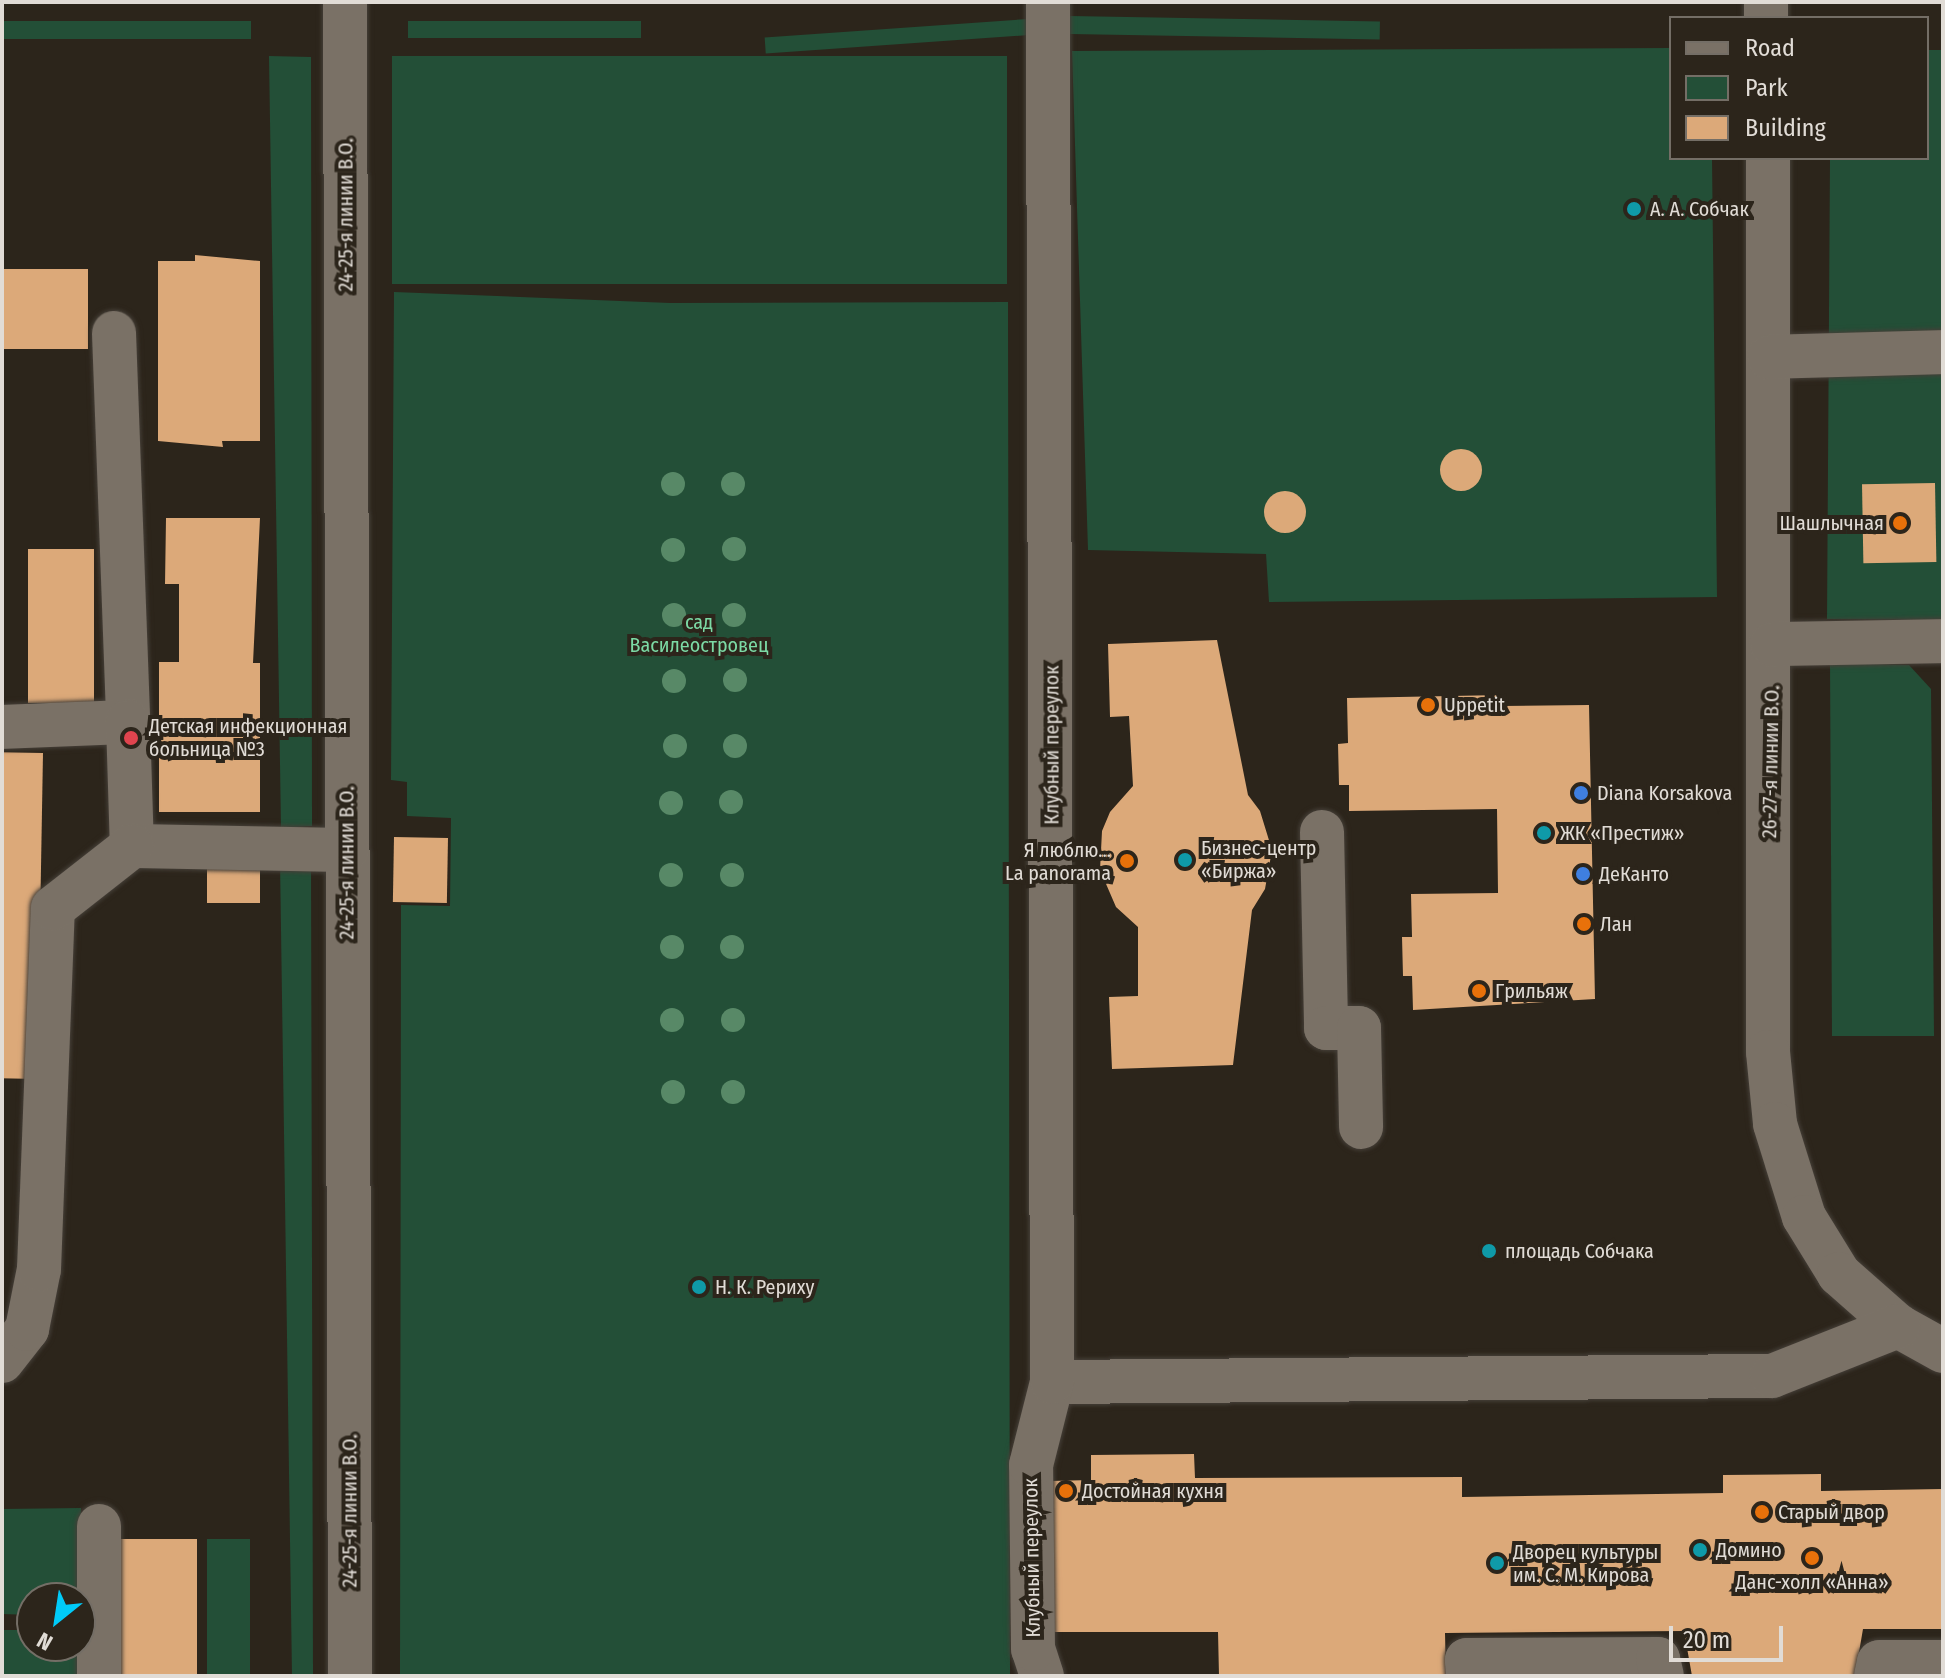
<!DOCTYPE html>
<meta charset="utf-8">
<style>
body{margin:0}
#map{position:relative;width:1945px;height:1678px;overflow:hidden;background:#2c251b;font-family:"Fira Sans Condensed",sans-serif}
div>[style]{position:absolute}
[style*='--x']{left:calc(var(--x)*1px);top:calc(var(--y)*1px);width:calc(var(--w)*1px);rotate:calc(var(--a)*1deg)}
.green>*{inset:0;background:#234f37;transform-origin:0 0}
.building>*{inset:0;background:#dca979;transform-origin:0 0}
.round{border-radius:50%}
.roads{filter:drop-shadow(0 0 2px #453f38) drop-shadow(0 0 2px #453f38)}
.minor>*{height:44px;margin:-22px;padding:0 22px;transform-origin:22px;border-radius:22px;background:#7a7166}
.trees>*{width:24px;height:24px;margin:-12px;border-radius:50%;background:#588967}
.dots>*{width:22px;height:22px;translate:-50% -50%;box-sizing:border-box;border:4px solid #2c251b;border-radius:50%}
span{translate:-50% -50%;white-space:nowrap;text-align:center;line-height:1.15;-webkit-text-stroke:8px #2c251b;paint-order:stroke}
.poi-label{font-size:20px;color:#e1dcd6}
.left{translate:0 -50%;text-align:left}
.right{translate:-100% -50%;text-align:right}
.street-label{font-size:20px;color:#e1dcd6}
.park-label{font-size:20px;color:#7cdaa5}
.frame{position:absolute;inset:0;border:4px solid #e1dcd6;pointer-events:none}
.legend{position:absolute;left:1669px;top:16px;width:260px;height:144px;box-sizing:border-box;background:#2c251b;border:2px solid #746e66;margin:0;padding:10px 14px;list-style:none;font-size:24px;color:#e1dcd6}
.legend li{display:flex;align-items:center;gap:16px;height:40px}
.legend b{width:40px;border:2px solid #746e66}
.north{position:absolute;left:16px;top:1582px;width:80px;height:80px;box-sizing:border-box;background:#2c251b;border:2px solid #746e66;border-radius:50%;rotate:210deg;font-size:22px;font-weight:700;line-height:32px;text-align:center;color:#e1dcd6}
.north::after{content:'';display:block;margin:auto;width:28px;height:36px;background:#00cbf9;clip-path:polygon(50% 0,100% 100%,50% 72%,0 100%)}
.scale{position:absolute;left:1669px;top:1626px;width:114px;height:36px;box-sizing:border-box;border:4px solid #e1dcd6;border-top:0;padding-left:10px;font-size:24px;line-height:28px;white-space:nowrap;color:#e1dcd6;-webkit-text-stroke:6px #2c251b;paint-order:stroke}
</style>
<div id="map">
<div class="green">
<div style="left:1070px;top:16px;width:310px;height:18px;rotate:1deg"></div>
<div style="left:1028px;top:19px;width:16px;height:264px;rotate:86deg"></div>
<div style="left:2px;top:21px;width:249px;height:18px"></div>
<div style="left:641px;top:21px;width:17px;height:233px;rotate:90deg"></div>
<div style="clip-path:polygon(1671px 48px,1671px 158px,1712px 158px,1717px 597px,1269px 602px,1266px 554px,1088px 550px,1072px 51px)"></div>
<div style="clip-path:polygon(1927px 50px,1943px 50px,1943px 620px,1827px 619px,1830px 158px,1927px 158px)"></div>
<div style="clip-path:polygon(269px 56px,311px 57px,312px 826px,281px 828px)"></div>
<div style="left:392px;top:56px;width:615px;height:228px"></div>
<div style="clip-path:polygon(394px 292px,670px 303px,1008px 302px,1010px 1676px,400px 1676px,401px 905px,450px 906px,451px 818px,407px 816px,407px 782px,391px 780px)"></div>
<div style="clip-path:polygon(1830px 663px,1909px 665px,1931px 689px,1934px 1036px,1832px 1036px)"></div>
<div style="clip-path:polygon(280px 861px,311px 861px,313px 1676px,292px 1676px)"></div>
<div style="clip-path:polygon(81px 1508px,80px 1598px,32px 1598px,32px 1615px,2px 1614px,2px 1509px)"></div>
<div style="left:207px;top:1539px;width:43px;height:137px"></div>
<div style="clip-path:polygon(2px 1630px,32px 1630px,32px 1646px,79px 1646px,79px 1676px,2px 1676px)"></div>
</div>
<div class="building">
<div style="clip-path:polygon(195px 255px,260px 261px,260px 441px,222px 441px,223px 447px,158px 441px,158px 261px,195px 261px)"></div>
<div style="left:2px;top:269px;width:86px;height:80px"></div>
<div class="round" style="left:1440px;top:449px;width:42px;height:42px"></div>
<div style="left:1935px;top:483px;width:79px;height:73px;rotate:89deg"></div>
<div class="round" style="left:1264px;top:491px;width:42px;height:42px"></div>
<div style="clip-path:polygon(166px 518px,260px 518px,253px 663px,260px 663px,260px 812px,159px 812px,159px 662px,179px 662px,179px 584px,165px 584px)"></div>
<div style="left:28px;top:549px;width:66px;height:154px"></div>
<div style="clip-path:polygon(1217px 640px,1248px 795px,1260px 811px,1272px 850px,1265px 889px,1252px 910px,1233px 1065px,1112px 1069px,1109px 997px,1138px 996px,1138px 927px,1116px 907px,1100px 870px,1102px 831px,1110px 812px,1133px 786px,1129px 716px,1110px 717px,1108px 644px)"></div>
<div style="clip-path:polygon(1502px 695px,1502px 706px,1589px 705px,1595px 999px,1413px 1010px,1412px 976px,1403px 976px,1402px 937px,1412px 937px,1411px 894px,1498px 893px,1497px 809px,1349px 811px,1349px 785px,1339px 785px,1338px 744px,1348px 743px,1347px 698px)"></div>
<div style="left:43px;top:753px;width:326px;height:41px;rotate:91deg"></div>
<div style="left:394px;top:837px;width:54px;height:65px;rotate:1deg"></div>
<div style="left:260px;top:863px;width:40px;height:53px;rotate:90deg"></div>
<div style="clip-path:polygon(1194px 1454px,1195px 1478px,1462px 1477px,1462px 1497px,1723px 1493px,1723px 1475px,1821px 1474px,1821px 1491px,1943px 1489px,1943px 1629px,1863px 1629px,1855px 1676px,1692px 1676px,1684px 1631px,1445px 1633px,1446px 1676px,1219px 1676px,1218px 1632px,1052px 1632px,1050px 1481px,1091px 1480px,1091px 1455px)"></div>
<div style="left:116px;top:1539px;width:81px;height:137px"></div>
</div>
<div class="roads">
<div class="minor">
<div style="--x:345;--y:2;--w:1674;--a:89.83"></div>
<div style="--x:1766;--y:2;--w:16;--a:90"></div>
<div style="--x:1768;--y:158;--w:894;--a:90"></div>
<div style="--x:1768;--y:1052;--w:72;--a:84.4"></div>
<div style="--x:1775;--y:1124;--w:97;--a:72.7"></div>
<div style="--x:1804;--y:1217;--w:67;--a:58.4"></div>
<div style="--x:1839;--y:1274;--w:79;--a:41.4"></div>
<div style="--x:1898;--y:1326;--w:51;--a:29.1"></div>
<div style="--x:114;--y:333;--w:389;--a:87.9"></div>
<div style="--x:1769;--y:357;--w:174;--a:-1.6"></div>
<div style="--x:1772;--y:644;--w:171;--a:-1"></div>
<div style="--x:2;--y:727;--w:126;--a:-2.3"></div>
<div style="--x:128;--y:722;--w:124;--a:88.2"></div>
<div style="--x:132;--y:846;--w:215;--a:1.1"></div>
<div style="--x:1322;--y:832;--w:196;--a:88.8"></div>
<div style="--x:1326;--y:1028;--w:33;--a:0"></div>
<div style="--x:1359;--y:1028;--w:99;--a:88.8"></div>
<div style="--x:2;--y:1361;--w:41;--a:-52"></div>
<div style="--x:27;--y:1329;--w:61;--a:-78.7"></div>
<div style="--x:39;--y:1269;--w:361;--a:-87.8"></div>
<div style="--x:53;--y:908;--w:100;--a:-38.1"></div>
<div style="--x:1052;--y:1382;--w:720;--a:-0.48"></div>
<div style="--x:1772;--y:1376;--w:136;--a:-21.6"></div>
<div style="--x:99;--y:1676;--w:150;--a:-90"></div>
<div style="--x:1042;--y:1676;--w:28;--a:-108"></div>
<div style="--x:1033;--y:1649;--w:184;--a:-90.6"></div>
<div style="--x:1031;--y:1465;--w:86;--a:-75.8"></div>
<div style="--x:1052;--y:1382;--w:1380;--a:-90.17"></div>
<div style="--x:1468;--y:1676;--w:16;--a:-94"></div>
<div style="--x:1467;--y:1660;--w:191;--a:-0.3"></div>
<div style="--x:1658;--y:1659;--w:17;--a:77"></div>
<div style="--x:1876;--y:1676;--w:14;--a:-78"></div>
<div style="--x:1879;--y:1662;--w:64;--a:0"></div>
</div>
</div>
<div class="trees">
<div style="left:673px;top:484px"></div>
<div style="left:733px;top:484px"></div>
<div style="left:734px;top:549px"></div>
<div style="left:673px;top:550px"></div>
<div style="left:674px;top:615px"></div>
<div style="left:734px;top:615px"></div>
<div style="left:735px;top:680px"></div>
<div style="left:674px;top:681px"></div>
<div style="left:675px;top:746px"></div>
<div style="left:735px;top:746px"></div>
<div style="left:731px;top:802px"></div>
<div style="left:671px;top:803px"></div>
<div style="left:671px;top:875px"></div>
<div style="left:732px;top:875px"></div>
<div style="left:672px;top:947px"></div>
<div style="left:732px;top:947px"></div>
<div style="left:672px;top:1020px"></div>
<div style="left:733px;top:1020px"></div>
<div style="left:673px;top:1092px"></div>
<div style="left:733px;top:1092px"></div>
</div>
<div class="dots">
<div style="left:1634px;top:209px;background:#0f9aa8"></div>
<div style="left:1900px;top:523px;background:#e8710a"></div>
<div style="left:1428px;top:705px;background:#e8710a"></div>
<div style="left:131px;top:738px;background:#e0444e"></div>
<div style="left:1581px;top:793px;background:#3f7fe0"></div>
<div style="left:1544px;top:833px;background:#0f9aa8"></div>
<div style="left:1185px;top:860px;background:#0f9aa8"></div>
<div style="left:1127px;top:861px;background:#e8710a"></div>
<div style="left:1583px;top:874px;background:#3f7fe0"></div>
<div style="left:1584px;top:924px;background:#e8710a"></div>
<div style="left:1479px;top:991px;background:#e8710a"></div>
<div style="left:1489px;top:1251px;background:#0f9aa8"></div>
<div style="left:699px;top:1287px;background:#0f9aa8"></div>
<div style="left:1066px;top:1491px;background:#e8710a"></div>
<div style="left:1762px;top:1512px;background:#e8710a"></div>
<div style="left:1700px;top:1550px;background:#0f9aa8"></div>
<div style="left:1812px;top:1558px;background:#e8710a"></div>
<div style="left:1497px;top:1563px;background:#0f9aa8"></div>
</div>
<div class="poi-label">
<span class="left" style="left:1650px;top:209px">А. А. Собчак</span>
<span class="right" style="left:1884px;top:523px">Шашлычная</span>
<span class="left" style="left:1444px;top:705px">Uppetit</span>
<span class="left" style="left:149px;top:738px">Детская инфекционная<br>больница №3</span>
<span class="left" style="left:1597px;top:793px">Diana Korsakova</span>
<span class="left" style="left:1560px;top:833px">ЖК «Престиж»</span>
<span class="left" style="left:1201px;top:860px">Бизнес-центр<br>«Биржа»</span>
<span class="right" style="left:1111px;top:862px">Я люблю…<br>La panorama</span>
<span class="left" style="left:1599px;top:874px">ДеКанто</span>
<span class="left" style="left:1600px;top:924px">Лан</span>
<span class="left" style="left:1495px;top:991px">Грильяж</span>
<span class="left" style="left:1505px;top:1251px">площадь Собчака</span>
<span class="left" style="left:715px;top:1287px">Н. К. Рериху</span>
<span class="left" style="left:1082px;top:1491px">Достойная кухня</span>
<span class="left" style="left:1778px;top:1512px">Старый двор</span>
<span class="left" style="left:1716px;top:1550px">Домино</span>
<span class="left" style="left:1513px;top:1564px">Дворец культуры<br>им. С. М. Кирова</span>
<span style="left:1812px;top:1582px">Данс-холл «Анна»</span>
</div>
<div class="street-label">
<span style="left:346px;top:215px;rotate:-90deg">24-25-я линии В.О.</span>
<span style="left:1052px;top:745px;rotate:-90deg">Клубный переулок</span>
<span style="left:1771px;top:762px;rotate:-89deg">26-27-я линии В.О.</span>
<span style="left:347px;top:863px;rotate:-90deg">24-25-я линии В.О.</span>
<span style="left:350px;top:1511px;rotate:-90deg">24-25-я линии В.О.</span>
<span style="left:1032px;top:1558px;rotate:-91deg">Клубный переулок</span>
</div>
<div class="park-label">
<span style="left:699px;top:634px">сад<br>Василеостровец</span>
</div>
<div class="frame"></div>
<ul class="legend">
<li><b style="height:10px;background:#7a7166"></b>Road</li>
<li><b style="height:22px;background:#234f37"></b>Park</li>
<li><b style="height:22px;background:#dca979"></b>Building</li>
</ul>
<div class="north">N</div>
<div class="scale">20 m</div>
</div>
